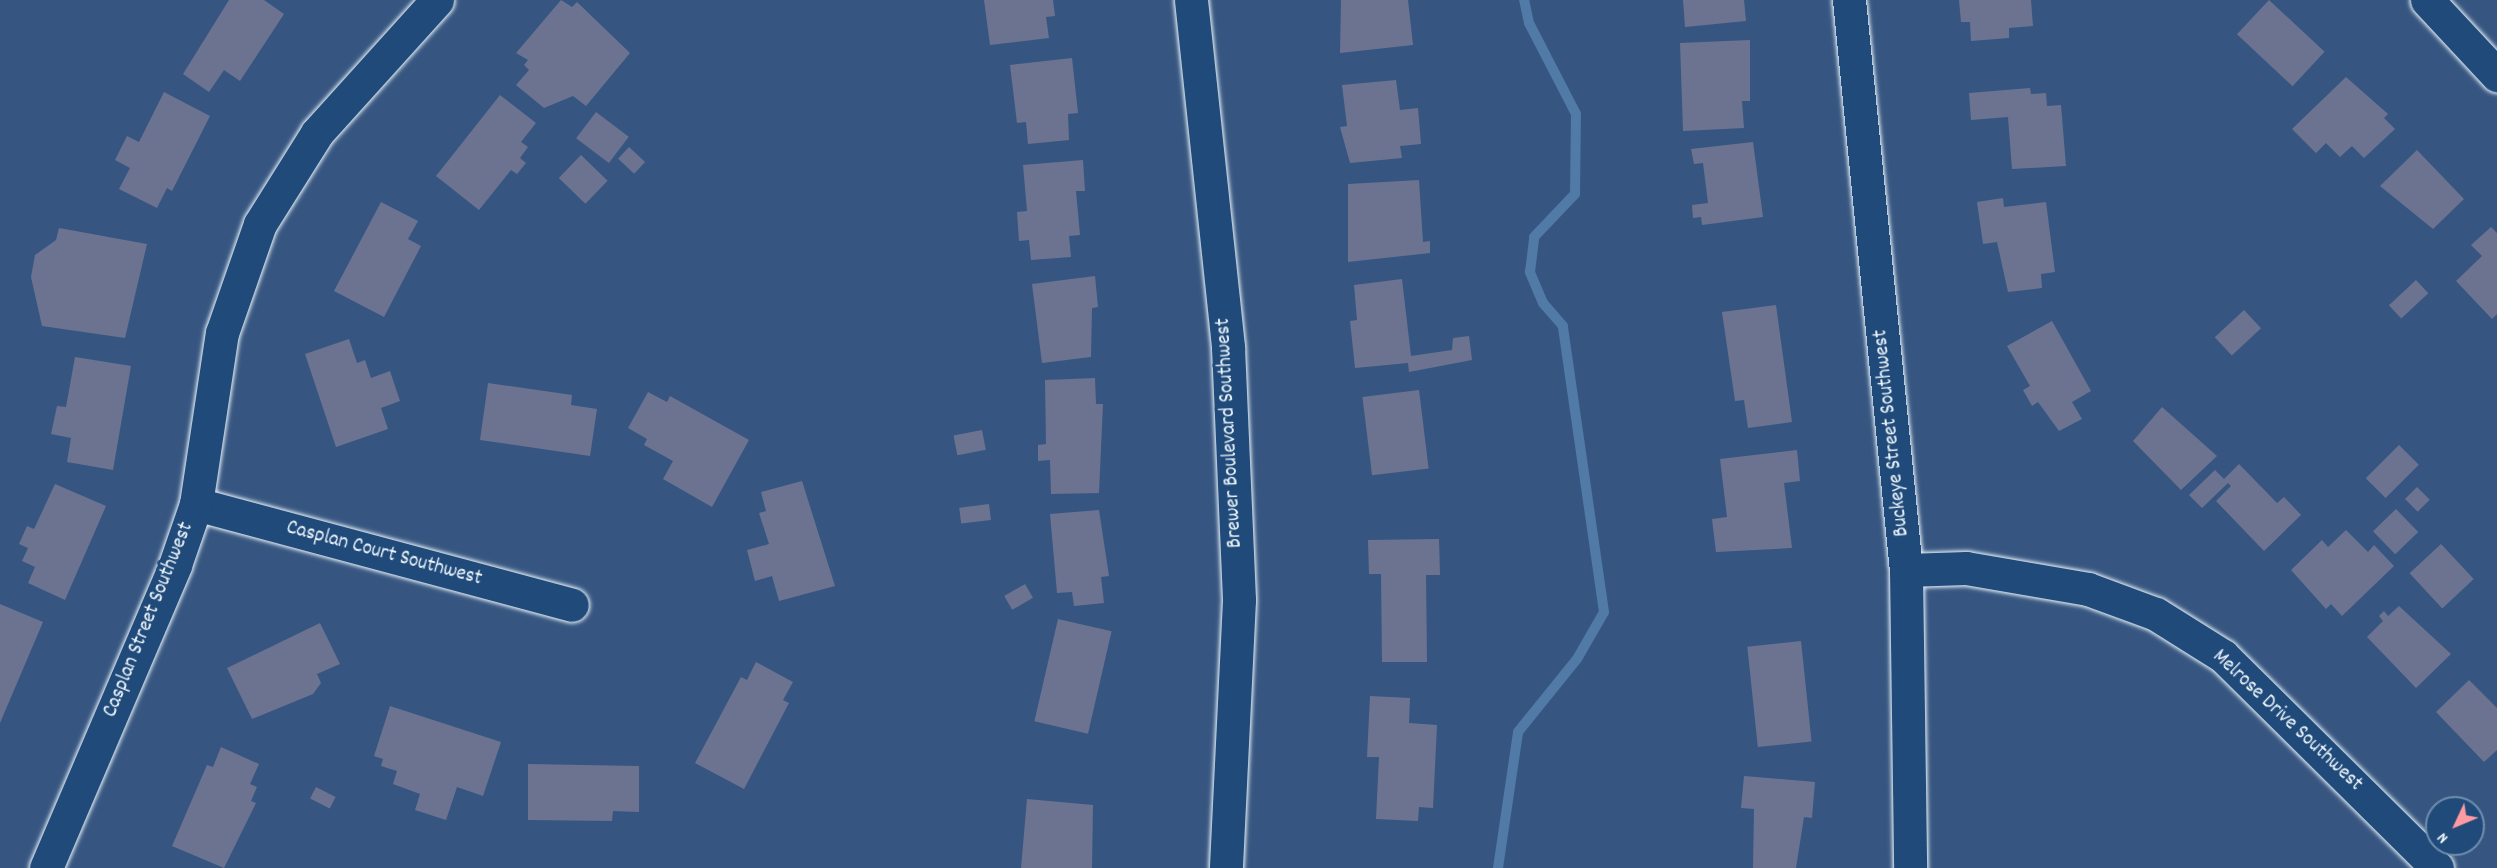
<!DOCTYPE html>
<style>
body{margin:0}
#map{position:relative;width:2497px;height:868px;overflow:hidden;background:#365681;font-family:Dekko,sans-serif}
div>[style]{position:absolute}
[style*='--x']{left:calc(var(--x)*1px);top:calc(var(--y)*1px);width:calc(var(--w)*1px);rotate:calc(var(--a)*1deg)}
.stream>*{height:10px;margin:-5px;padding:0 5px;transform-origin:5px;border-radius:5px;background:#517aa6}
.building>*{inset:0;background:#6c7391;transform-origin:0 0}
.roads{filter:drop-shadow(0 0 2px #e8f1f8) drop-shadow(0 0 2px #e8f1f8)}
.minor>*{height:33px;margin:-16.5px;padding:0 16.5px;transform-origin:16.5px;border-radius:16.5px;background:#1f4a7a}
span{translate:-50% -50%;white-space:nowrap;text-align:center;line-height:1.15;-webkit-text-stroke:6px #1f4a7a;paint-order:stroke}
.street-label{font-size:21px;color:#e8f1f8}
.north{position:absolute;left:2425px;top:796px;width:60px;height:60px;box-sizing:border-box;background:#1f4a7a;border:2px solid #6f8dac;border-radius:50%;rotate:226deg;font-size:16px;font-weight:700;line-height:24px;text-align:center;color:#e8f1f8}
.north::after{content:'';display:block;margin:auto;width:21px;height:27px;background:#ff9aa2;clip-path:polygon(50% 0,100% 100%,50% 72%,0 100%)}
</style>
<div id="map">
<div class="stream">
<div style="--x:1498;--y:868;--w:137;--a:-81.6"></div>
<div style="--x:1518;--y:732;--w:94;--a:-51.1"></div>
<div style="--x:1577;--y:659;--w:54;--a:-60.1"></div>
<div style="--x:1604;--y:612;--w:289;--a:-98.2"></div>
<div style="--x:1563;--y:326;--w:30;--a:-131"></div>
<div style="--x:1543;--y:303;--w:34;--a:-113"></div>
<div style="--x:1530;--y:272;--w:35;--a:-83"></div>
<div style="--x:1534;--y:237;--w:59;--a:-46.4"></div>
<div style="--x:1575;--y:194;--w:80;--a:-89.3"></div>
<div style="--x:1576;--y:114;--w:102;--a:-117.3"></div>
<div style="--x:1529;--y:23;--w:24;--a:-102"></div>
</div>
<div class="building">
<div style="clip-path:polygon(229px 0,264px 0,284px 14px,240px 81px,224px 70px,209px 92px,183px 74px)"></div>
<div style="clip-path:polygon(561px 0,572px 7px,577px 2px,630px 53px,586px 106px,573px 96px,544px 108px,516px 85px,529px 70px,524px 65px,528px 60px,516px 53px)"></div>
<div style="clip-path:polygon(984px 0,1053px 0,1055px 16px,1046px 17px,1049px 38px,990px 45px)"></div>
<div style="clip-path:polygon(1341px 0,1408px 0,1413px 45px,1340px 53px)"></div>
<div style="clip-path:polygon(1683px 0,1744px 0,1746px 21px,1685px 27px)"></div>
<div style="clip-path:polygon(1959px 0,2031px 0,2033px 26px,2009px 28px,2009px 38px,1971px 41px,1970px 22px,1961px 22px)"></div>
<div style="left:2269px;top:0;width:76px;height:47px;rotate:43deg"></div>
<div style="clip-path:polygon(1750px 40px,1750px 101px,1742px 101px,1744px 128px,1683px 131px,1680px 43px)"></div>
<div style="clip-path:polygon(1072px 58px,1078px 113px,1068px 114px,1069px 140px,1028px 144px,1026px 122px,1017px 123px,1010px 65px)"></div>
<div style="clip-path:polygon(2346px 77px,2388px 114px,2384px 118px,2395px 129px,2364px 158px,2352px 146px,2340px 157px,2326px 143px,2316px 153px,2292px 129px)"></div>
<div style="clip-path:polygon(1396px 80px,1400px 110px,1418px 108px,1421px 144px,1400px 146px,1402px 158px,1350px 163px,1340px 127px,1347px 126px,1342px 85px)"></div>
<div style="clip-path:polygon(2030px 88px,2031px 94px,2046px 93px,2047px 106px,2061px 105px,2066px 166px,2012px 169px,2008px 117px,1971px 120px,1969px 93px)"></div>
<div style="clip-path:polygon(164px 92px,210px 116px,172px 191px,167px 188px,157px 208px,119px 189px,130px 168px,115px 160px,127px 136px,139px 142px)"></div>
<div style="clip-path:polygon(500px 95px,536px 123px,521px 142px,528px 147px,520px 158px,526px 163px,517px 174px,511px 170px,479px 210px,436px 176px)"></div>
<div style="left:596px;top:112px;width:41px;height:33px;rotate:37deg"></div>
<div style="clip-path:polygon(1753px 142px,1763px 217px,1702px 225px,1701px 217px,1693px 218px,1692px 205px,1708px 203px,1703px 163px,1694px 164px,1691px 149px)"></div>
<div style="left:629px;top:147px;width:22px;height:16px;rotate:43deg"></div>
<div style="clip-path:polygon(2417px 150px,2464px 199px,2433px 229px,2380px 186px)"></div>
<div style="left:581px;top:155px;width:37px;height:32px;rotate:44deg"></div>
<div style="clip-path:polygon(1083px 160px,1085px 191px,1076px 191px,1080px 235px,1069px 236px,1071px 257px,1031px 260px,1029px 240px,1019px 241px,1017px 212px,1027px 211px,1023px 165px)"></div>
<div style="clip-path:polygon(1419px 180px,1423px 242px,1430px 241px,1430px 253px,1348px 262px,1348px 184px)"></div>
<div style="clip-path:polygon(2003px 198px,2004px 207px,2046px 202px,2055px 272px,2041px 274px,2042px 288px,2008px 292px,1997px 242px,1983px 244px,1977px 202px)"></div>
<div style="clip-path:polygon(381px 202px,418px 221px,408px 239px,421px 246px,384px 317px,334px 291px)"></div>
<div style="clip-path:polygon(2491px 227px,2497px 233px,2497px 314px,2492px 319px,2456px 281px,2482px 256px,2471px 245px)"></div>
<div style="clip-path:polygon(59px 228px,147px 244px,125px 338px,42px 326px,31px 277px,35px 255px,56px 240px)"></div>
<div style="clip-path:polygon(1095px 276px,1098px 307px,1092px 308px,1091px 357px,1042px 363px,1032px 284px)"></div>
<div style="clip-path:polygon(1402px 279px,1411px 356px,1452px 350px,1453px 338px,1469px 336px,1472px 360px,1409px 372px,1408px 363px,1355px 368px,1350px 321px,1357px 320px,1354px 285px)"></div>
<div style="left:2416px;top:280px;width:18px;height:37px;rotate:47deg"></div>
<div style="clip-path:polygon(1776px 305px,1792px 422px,1748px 428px,1744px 400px,1735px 401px,1722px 312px)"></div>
<div style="left:2244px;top:310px;width:25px;height:40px;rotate:47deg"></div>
<div style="clip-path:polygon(2052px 321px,2091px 391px,2072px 402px,2082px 419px,2059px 431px,2038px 402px,2032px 406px,2023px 390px,2030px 386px,2007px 346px)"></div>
<div style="clip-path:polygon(349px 339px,357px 363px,365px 360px,371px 378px,390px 371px,400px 401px,381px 408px,388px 429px,336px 447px,305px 354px)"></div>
<div style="clip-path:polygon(75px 357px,131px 366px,113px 470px,67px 462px,71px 438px,51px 434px,57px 406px,66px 407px)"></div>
<div style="clip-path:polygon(1095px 378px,1096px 404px,1103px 404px,1099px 493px,1051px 494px,1050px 460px,1038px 461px,1038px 445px,1046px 444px,1045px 380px)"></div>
<div style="clip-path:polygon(488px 383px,572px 395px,571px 405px,597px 409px,590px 456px,480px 440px)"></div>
<div style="left:1419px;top:390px;width:79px;height:57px;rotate:83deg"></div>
<div style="clip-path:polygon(648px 392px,667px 402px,670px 396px,749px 440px,712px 507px,663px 479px,673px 461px,644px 445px,647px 439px,628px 428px)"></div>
<div style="clip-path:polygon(2162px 407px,2217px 456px,2181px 490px,2133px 441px)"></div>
<div style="left:982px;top:430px;width:20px;height:29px;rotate:79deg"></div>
<div style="left:2399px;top:445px;width:28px;height:47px;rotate:45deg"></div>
<div style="clip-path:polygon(1797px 450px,1800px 481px,1784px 483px,1792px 548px,1716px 552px,1712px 519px,1727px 517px,1720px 459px)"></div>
<div style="clip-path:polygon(2239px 464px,2277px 503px,2284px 497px,2301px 515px,2264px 551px,2216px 501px,2231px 486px,2228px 483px,2202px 508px,2189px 495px,2215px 470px,2224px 479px)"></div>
<div style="clip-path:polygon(802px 481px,835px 586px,779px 601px,772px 576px,755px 581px,747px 550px,769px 544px,759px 513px,766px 511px,761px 492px)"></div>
<div style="clip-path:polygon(55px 484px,106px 506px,65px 600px,28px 583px,35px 567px,22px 561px,28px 548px,19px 544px,27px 526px,34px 529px)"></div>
<div style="left:2417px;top:487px;width:18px;height:17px;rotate:45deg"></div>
<div style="left:989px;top:504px;width:16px;height:30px;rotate:83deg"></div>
<div style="left:2396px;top:509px;width:32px;height:32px;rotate:46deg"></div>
<div style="clip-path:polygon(1099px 510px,1109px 576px,1101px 577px,1104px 603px,1074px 606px,1072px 592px,1057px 593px,1050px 514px)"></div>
<div style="clip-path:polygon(2346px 530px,2368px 552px,2374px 545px,2394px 566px,2342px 616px,2331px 604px,2326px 609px,2291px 570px,2322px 540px,2328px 547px)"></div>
<div style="clip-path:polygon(1439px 539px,1440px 575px,1426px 575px,1427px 662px,1382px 662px,1381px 574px,1369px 574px,1368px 540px)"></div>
<div style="left:2441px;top:544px;width:48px;height:43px;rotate:47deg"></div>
<div style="left:1025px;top:584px;width:16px;height:24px;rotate:60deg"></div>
<div style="clip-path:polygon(0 604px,43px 622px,0 723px)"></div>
<div style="clip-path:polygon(2399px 606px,2451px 654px,2416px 688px,2367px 637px,2383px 621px,2379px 616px,2384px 611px,2388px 616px)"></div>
<div style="left:1058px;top:619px;width:55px;height:105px;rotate:13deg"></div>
<div style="clip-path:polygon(320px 623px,340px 664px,317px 674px,321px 683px,313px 694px,252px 719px,227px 668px)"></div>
<div style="left:1801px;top:641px;width:101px;height:54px;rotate:84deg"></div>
<div style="clip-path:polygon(756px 662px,793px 682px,783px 700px,789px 703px,744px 789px,695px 763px,741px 677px,747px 680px)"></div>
<div style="clip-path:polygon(2469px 680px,2497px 708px,2497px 750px,2484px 762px,2436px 712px)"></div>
<div style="clip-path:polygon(1370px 696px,1410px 698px,1409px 723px,1437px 725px,1433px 808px,1419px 807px,1418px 821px,1376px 819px,1379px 757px,1367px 757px)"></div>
<div style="clip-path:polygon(390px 706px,501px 742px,483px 796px,457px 787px,446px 820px,415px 810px,420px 794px,393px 784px,397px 771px,381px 766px,383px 759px,374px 756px)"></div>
<div style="clip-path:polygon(221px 747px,259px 764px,250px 784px,257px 787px,251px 801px,256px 803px,224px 868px,172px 846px,207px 765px,213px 767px)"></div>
<div style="clip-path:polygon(528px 764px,639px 766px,639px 812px,613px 811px,612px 821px,528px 820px)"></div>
<div style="clip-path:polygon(1744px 776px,1815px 782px,1812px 818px,1804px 817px,1796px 868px,1753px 868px,1754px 809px,1741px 808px)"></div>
<div style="left:316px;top:787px;width:22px;height:13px;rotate:27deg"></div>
<div style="clip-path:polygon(1027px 799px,1093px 805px,1092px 868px,1021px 868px)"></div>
</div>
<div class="roads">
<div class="minor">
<div style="--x:1191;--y:0;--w:349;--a:83.9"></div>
<div style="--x:1228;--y:347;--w:253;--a:87.5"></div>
<div style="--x:1239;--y:600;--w:268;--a:92.8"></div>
<div style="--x:1849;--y:0;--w:573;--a:84.29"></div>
<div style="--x:1906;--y:570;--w:298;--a:89.2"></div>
<div style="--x:2427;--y:0;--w:103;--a:47"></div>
<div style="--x:196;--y:504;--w:389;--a:15"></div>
<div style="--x:1906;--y:570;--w:60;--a:-1.9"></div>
<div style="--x:1966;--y:568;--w:124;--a:9.8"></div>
<div style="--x:2088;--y:589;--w:72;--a:20.2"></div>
<div style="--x:2156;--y:614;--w:79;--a:32.1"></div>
<div style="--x:2223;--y:656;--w:301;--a:44.7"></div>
<div style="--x:46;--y:868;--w:329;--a:-66.9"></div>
<div style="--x:175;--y:565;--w:65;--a:-71"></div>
<div style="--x:196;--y:504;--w:173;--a:-81.4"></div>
<div style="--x:222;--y:333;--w:115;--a:-70.8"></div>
<div style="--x:260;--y:224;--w:107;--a:-57.9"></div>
<div style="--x:317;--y:133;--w:179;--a:-47.9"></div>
</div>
</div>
<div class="street-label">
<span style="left:1230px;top:433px;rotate:-93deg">Brewer Boulevard Southwest</span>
<span style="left:1892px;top:433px;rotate:-96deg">Buckeye Street Southwest</span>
<span style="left:384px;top:554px;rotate:15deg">Casplan Court Southwest</span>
<span style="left:149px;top:620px;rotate:-68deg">Casplan Street Southwest</span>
<span style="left:2287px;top:721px;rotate:43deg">Melrose Drive Southwest</span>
</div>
<div class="north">N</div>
</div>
